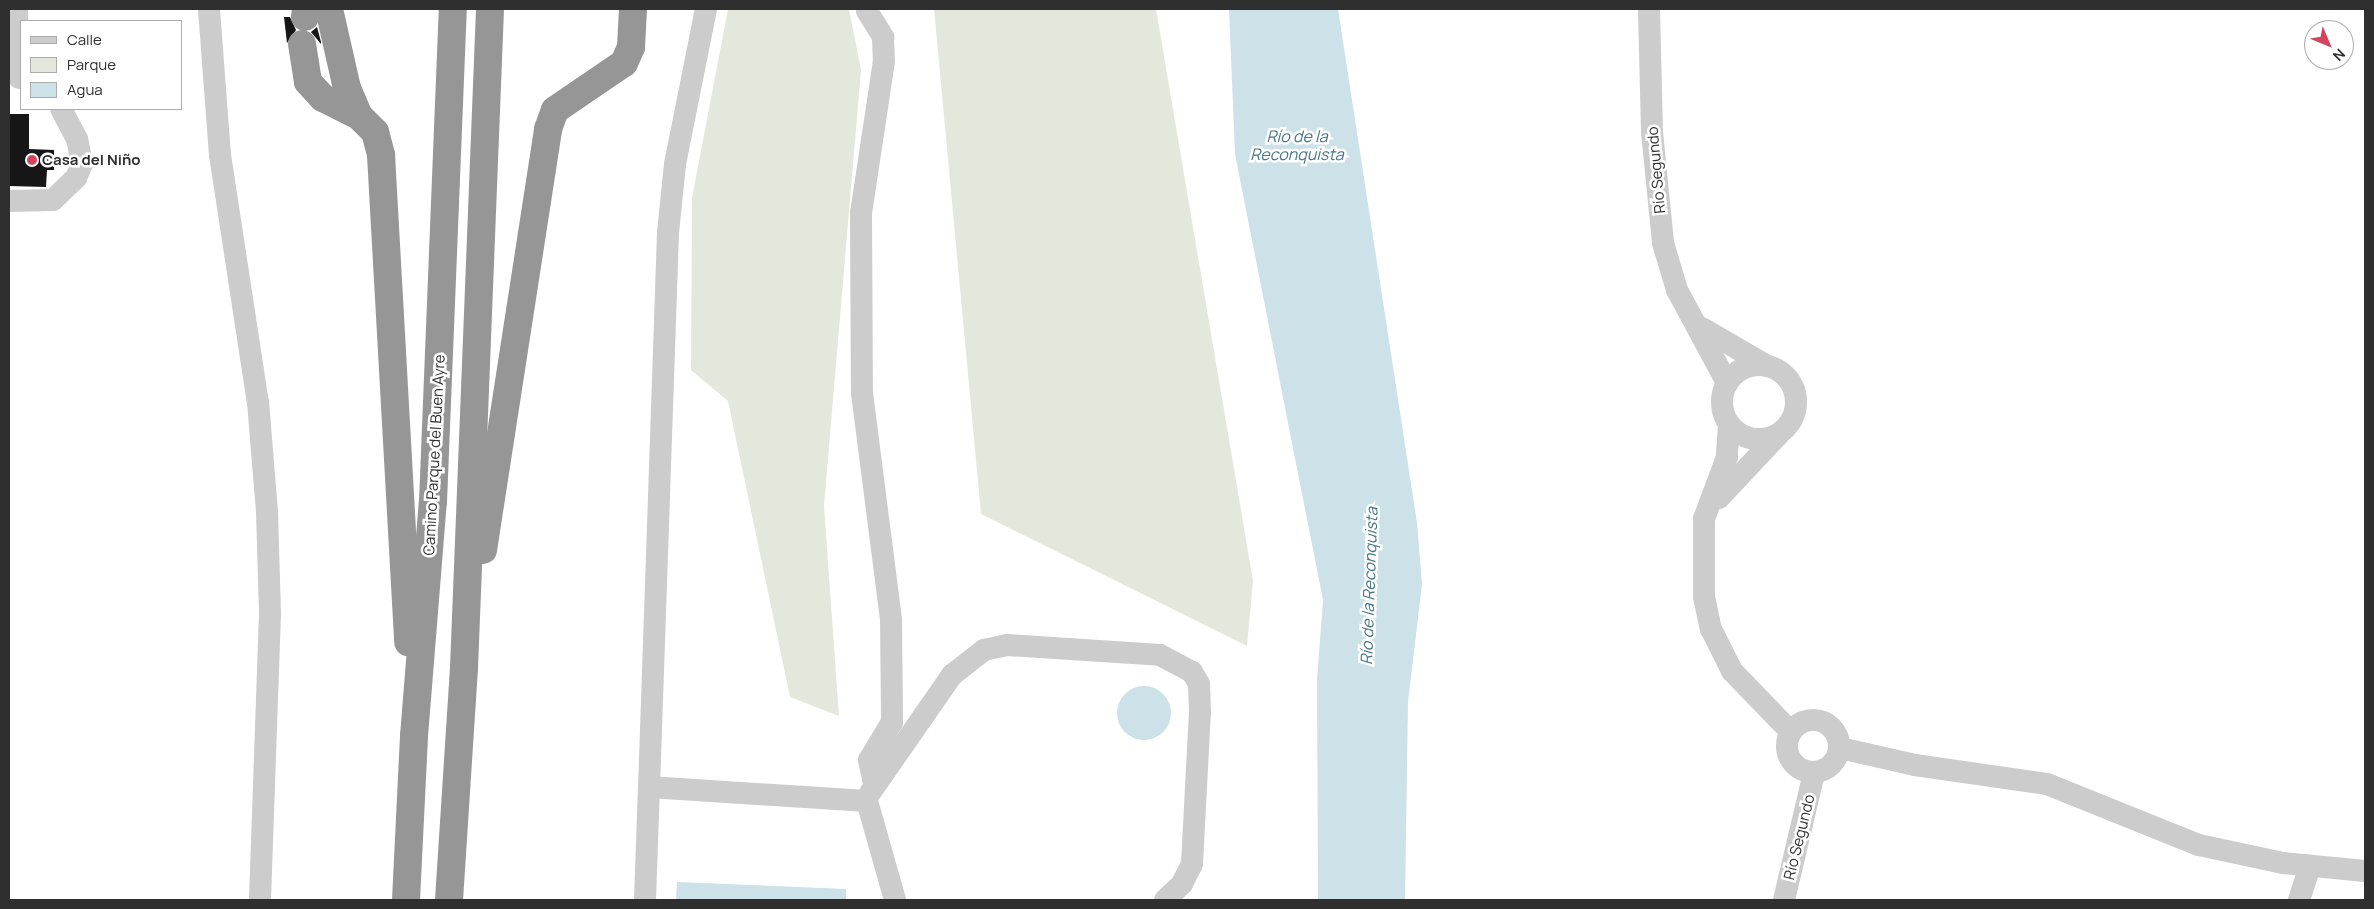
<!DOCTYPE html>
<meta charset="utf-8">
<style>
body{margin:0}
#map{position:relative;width:2374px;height:909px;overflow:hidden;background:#fff;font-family:Manrope,sans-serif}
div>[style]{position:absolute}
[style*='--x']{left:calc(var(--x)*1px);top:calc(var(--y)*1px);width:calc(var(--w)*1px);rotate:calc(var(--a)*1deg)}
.green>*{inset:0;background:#e4e8dc}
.water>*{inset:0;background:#cde1e9}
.round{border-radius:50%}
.building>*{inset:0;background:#161616}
.minor>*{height:22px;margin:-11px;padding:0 11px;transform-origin:11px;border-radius:11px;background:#ccc}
.minor>.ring{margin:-11px;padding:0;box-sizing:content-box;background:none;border:22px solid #ccc;border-radius:50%}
.highway>*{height:28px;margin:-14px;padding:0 14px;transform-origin:14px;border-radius:14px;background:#969696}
.dots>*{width:14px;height:14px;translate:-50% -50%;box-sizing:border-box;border:2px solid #fff;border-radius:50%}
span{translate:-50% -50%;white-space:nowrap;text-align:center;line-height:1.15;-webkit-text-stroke:5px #fff;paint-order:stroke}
.poi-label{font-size:15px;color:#2f2f2f;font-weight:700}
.left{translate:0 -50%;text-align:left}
.street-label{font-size:15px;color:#2f2f2f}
.water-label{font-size:16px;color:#467689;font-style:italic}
.frame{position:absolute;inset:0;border:10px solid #2f2f2f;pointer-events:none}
.legend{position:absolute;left:20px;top:20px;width:162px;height:90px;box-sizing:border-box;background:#fff;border:1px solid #acacac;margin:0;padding:6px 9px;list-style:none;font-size:15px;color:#2f2f2f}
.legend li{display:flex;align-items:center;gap:10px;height:25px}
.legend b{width:25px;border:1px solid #acacac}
.north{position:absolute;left:2304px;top:20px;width:50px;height:50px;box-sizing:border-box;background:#fff;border:1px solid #acacac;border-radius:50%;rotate:135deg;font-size:14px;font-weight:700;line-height:20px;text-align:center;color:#2f2f2f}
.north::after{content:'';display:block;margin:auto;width:18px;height:22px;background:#d3455e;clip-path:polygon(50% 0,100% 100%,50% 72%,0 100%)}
</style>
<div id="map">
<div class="green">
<div style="clip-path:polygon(728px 9px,849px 9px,861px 70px,824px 506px,839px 716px,790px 697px,728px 401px,691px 370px,692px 198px)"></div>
<div style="clip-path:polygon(934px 9px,1156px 9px,1253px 581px,1247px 646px,981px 514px)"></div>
</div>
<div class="water">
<div style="clip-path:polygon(1229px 9px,1338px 9px,1417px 523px,1422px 584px,1408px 702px,1405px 900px,1318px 900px,1317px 680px,1323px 600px,1235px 154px)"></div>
<div class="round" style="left:1117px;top:686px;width:54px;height:54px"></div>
<div style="clip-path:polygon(677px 882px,846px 889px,846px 900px,676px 900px)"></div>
</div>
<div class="building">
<div style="clip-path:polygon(284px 17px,290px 17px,296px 30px,287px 43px)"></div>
<div style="clip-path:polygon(317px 27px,321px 42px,321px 44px,311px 32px)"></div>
<div style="clip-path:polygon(9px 114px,29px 114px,29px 149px,54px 150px,54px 170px,47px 170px,46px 187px,9px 186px)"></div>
</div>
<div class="minor">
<div style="--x:17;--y:9;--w:69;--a:88.3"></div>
<div style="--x:209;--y:9;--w:146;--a:85.7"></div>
<div style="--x:220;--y:155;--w:250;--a:81.3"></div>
<div style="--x:258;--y:402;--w:110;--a:85.3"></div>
<div style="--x:267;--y:512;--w:101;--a:88.3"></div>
<div style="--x:270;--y:613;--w:287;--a:92"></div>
<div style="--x:706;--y:9;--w:158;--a:101.3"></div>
<div style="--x:675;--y:164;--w:69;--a:95.8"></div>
<div style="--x:668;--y:233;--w:554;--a:91.96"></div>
<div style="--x:649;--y:787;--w:218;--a:3.7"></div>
<div style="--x:867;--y:801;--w:103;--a:74.2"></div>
<div style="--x:1649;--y:9;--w:123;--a:88.6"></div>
<div style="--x:1652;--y:132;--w:112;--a:84.3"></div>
<div style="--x:1663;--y:243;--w:49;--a:73.4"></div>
<div style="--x:1677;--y:290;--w:106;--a:61.7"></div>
<div style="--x:867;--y:11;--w:31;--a:58"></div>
<div style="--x:883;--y:37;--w:24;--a:88"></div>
<div style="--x:884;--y:61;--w:154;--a:98.6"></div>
<div style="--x:861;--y:213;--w:180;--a:89.7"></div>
<div style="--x:862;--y:393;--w:229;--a:82.7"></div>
<div style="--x:891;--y:620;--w:102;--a:89.4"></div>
<div style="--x:892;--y:722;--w:44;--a:121.2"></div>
<div style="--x:869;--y:760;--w:24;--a:78"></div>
<div style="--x:9;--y:201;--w:44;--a:-1.3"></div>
<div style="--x:53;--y:200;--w:32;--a:-44"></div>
<div style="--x:76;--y:178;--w:15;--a:-67"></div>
<div style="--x:82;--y:164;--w:25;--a:-101"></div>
<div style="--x:77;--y:139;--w:34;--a:-118"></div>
<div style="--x:1702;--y:328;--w:75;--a:30.3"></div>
<div class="ring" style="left:1722px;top:365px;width:52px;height:52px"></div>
<div style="--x:1729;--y:425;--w:32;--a:94"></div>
<div style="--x:1727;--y:457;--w:66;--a:110.4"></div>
<div style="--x:1704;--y:519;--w:78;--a:90"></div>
<div style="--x:1704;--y:597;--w:33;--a:78"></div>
<div style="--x:1711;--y:629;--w:47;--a:63.4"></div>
<div style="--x:1732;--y:671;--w:85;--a:46"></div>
<div style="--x:1719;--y:498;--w:88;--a:-46.8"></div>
<div class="ring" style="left:1787px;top:720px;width:30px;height:30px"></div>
<div style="--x:1840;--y:748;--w:77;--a:12.8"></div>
<div style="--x:1915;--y:765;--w:133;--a:8.2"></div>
<div style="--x:2047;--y:784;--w:164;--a:21.9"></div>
<div style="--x:2199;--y:845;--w:86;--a:12.1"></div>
<div style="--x:2283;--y:863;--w:82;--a:5.6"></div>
<div style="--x:870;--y:793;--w:144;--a:-55.2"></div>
<div style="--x:952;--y:675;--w:41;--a:-38"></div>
<div style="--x:984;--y:650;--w:24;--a:-12"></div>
<div style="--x:1007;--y:645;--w:153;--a:3.7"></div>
<div style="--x:1160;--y:655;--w:36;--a:28"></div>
<div style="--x:1192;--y:672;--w:14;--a:60"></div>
<div style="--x:1199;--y:684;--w:27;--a:88"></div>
<div style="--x:1200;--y:711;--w:153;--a:93"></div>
<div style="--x:1192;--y:864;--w:22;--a:117"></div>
<div style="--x:1182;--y:884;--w:23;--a:137"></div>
<div style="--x:645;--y:900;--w:113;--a:-88"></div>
<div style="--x:1784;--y:900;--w:130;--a:-76.7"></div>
<div style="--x:2299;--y:900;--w:36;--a:-72"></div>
</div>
<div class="highway">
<div style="--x:329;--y:9;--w:81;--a:77.2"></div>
<div style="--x:347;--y:88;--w:30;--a:67"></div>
<div style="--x:305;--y:17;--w:8;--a:-83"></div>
<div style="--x:302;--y:44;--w:38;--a:81"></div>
<div style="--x:308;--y:82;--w:22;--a:47"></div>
<div style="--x:323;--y:98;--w:40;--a:26.6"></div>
<div style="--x:359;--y:116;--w:23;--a:45"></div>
<div style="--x:375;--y:132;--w:24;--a:75"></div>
<div style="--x:381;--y:155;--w:488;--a:86.8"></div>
<div style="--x:483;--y:550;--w:426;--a:-81.2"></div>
<div style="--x:548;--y:129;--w:20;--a:-70"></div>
<div style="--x:555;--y:110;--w:83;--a:-34.3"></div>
<div style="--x:624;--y:63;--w:17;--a:-66"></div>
<div style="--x:631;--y:47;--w:38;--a:-87"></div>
<div style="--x:406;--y:900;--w:164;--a:-87.2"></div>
<div style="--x:414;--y:736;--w:235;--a:-85.4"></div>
<div style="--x:433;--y:502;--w:493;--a:-87.7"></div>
<div style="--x:449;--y:900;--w:232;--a:-86.3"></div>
<div style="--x:464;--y:668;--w:660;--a:-87.74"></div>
</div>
<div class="dots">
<div style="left:32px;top:160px;background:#d3455e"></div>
</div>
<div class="poi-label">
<span class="left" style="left:42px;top:160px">Casa del Niño</span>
</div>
<div class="street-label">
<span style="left:1656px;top:170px;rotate:-95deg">Río Segundo</span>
<span style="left:434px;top:455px;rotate:-87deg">Camino Parque del Buen Ayre</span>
<span style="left:1799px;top:837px;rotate:-76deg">Río Segundo</span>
</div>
<div class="water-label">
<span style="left:1297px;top:145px">Río de la<br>Reconquista</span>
<span style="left:1369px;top:586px;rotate:-88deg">Río de la Reconquista</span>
</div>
<div class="frame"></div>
<ul class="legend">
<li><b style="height:6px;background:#ccc"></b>Calle</li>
<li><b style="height:14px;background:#e4e8dc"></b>Parque</li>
<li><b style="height:14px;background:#cde1e9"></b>Agua</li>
</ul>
<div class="north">N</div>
</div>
